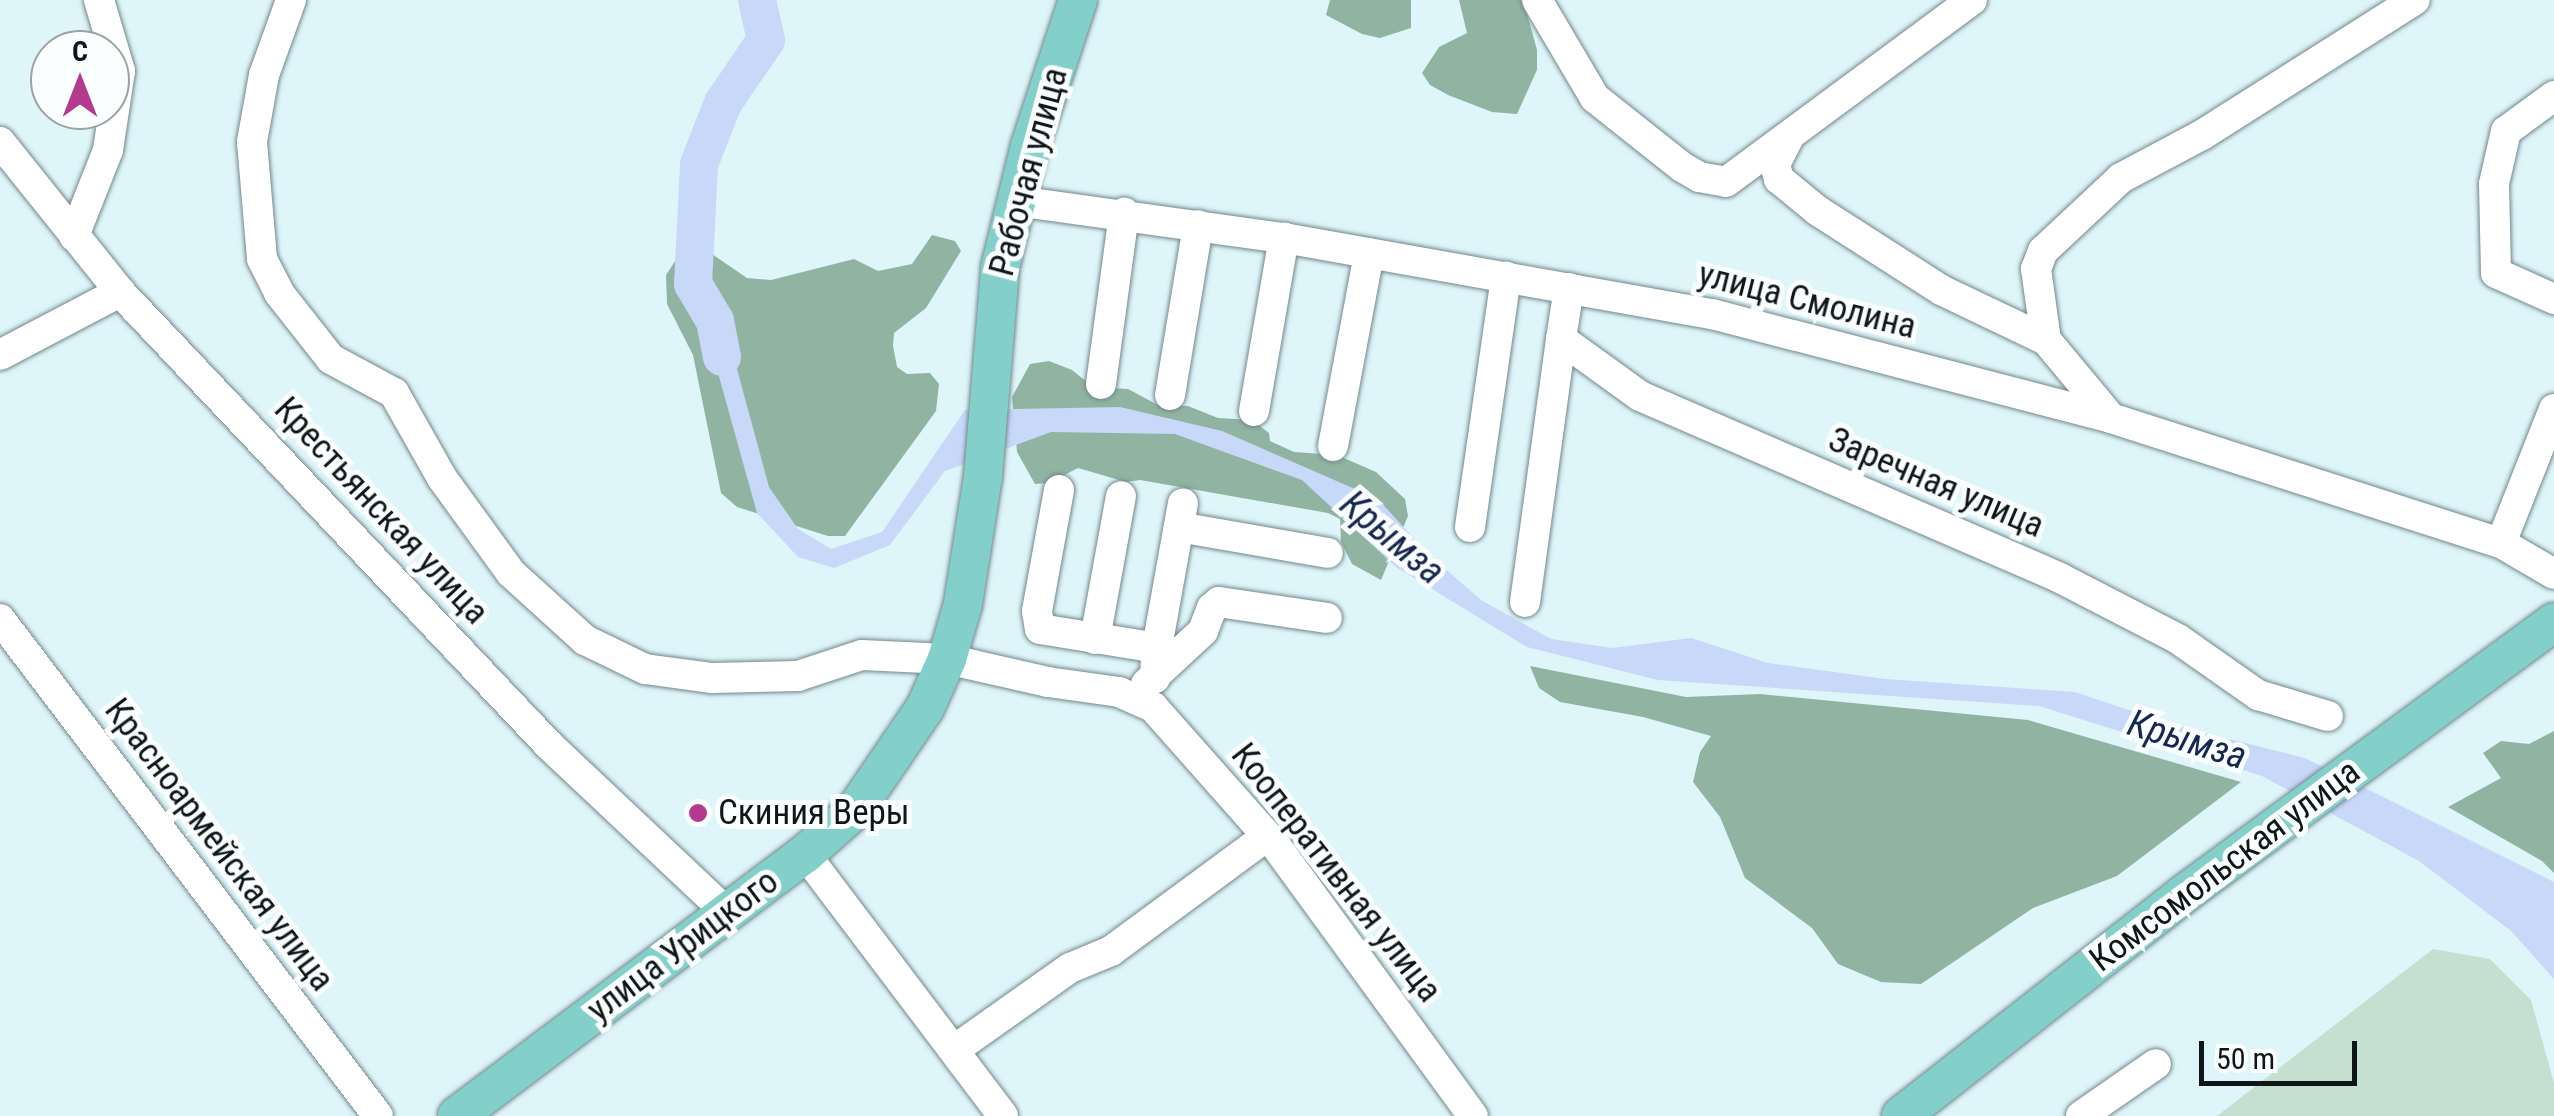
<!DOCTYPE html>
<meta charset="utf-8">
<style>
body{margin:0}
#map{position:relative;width:2554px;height:1116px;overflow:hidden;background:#def5fa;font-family:"Roboto Condensed",sans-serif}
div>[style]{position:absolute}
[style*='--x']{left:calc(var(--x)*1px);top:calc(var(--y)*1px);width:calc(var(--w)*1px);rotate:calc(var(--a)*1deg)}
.green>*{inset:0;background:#c5e0d1}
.forest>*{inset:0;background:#90b4a1}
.water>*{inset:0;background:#c8d8f9}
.river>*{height:38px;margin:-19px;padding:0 19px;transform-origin:19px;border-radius:19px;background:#c8d8f9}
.roads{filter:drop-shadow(0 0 2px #73878c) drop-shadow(0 0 2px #73878c)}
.minor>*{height:30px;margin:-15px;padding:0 15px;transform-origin:15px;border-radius:15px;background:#fff}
.major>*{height:38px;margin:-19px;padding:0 19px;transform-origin:19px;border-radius:19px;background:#83d0cb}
.dots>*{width:28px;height:28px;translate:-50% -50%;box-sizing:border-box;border:5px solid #fafeff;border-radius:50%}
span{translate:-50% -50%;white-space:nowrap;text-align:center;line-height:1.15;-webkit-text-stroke:10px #fafeff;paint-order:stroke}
.street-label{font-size:35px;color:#0f1618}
.poi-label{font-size:35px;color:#0f1618}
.left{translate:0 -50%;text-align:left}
.water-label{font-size:38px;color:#162750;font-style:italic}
.north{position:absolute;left:30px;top:30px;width:100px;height:100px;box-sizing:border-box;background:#fafeff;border:2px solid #9ca1a3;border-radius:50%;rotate:0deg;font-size:28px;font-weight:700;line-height:40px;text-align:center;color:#0f1618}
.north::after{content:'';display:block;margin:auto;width:35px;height:45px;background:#b33a8e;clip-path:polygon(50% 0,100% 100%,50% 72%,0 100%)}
.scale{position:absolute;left:2199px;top:1041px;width:158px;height:45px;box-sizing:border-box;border:5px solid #0f1618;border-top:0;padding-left:12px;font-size:30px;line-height:35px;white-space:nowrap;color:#0f1618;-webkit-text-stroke:8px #fafeff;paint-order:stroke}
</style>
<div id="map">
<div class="green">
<div style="clip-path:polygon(2433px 949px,2490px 959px,2531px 1000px,2554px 1083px,2554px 1116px,2217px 1116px)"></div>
</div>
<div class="forest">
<div style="clip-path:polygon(1330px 0,1411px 0,1411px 28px,1380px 38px,1362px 34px,1326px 15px)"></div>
<div style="clip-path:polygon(1459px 0,1521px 0,1525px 6px,1537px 50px,1537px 70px,1517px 114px,1492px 112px,1448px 95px,1430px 85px,1422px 73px,1439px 47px,1467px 33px)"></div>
<div style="clip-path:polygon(932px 235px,955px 241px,961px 251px,926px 308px,894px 333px,893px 346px,897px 367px,907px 374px,930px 373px,939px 384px,936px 411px,845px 536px,828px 536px,737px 507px,721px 493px,693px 355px,667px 304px,666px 275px,679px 255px,712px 254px,747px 278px,771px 280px,854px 259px,878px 271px,912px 264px)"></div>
<div style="clip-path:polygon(1049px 361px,1072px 370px,1093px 387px,1128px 389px,1158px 405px,1188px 406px,1218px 418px,1252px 420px,1269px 433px,1270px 441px,1294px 452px,1337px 455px,1376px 472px,1405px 499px,1408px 516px,1381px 580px,1352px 564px,1341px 542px,1340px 519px,1328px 513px,1140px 480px,1126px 482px,1078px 468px,1049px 483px,1035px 484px,1017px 452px,1012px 397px,1030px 364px)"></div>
<div style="clip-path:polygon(1530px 666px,1686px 697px,1760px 694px,2028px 720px,2241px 782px,2117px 876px,2033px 908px,1921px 984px,1881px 982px,1838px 964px,1812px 928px,1745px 878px,1720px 817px,1693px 782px,1700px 752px,1711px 736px,1643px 717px,1560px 702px,1539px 688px)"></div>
<div style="clip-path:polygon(2554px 731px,2554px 873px,2542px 861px,2448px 807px,2501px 778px,2483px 753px,2501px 741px,2529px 744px)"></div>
</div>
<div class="water">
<div style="clip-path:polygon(712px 306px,737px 369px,769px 487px,798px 529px,831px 549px,882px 532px,965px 410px,1120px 407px,1222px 431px,1378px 499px,1427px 553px,1481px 600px,1551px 639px,1612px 648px,1691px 638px,1768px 663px,1885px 679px,2075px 692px,2174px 725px,2305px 758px,2554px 882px,2554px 979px,2511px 931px,2419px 861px,2262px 776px,2039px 706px,1658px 680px,1527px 647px,1396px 567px,1302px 480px,1175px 434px,1051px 432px,945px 471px,890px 545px,834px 568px,798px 557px,757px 513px,718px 373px,695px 314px)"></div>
</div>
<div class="river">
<div style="--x:722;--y:357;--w:37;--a:-101"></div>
<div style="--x:715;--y:321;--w:43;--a:-120.7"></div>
<div style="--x:693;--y:284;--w:120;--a:-87.1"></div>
<div style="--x:699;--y:164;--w:66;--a:-68.5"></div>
<div style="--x:723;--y:103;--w:76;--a:-55.7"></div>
<div style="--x:766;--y:40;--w:41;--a:-102.7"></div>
</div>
<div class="roads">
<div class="minor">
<div style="--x:291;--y:0;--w:80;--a:109.8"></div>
<div style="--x:264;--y:75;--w:68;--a:100.2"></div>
<div style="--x:252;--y:142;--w:117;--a:85.1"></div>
<div style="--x:262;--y:259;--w:38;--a:63"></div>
<div style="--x:279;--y:293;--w:84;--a:51.8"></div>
<div style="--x:331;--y:359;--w:72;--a:28.4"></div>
<div style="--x:394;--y:393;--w:98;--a:60.5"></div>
<div style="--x:442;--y:478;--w:117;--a:54"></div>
<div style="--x:511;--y:573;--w:100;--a:42.2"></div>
<div style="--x:585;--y:640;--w:67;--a:25.8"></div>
<div style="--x:645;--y:669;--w:68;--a:7.7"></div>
<div style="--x:712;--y:678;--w:86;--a:-1.3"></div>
<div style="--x:798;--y:676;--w:67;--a:-18.2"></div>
<div style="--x:862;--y:655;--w:85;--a:2.7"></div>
<div style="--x:947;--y:659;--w:104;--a:12.8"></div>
<div style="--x:1048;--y:682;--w:72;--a:8"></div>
<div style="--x:1119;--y:692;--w:37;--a:24"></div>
<div style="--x:1153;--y:707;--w:186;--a:48.5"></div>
<div style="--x:1276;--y:846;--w:334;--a:53.9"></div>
<div style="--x:1537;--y:0;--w:114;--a:59.4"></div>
<div style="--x:1595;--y:98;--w:111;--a:38.4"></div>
<div style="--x:1682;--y:167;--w:20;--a:30"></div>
<div style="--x:1699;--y:177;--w:27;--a:10"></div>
<div style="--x:1726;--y:182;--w:306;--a:-36.5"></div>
<div style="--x:2554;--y:96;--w:59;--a:143.9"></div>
<div style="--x:2506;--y:131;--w:54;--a:102.8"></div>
<div style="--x:2494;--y:184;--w:89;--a:88.7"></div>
<div style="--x:2496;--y:273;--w:64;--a:24.1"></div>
<div style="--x:1789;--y:137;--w:31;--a:117"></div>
<div style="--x:1775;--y:165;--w:15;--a:74"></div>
<div style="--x:1779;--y:179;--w:50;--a:39.4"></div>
<div style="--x:1818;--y:211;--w:146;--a:32.7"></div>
<div style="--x:1941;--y:290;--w:116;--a:25.5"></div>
<div style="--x:0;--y:142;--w:192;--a:51.3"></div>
<div style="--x:120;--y:292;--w:625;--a:46.56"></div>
<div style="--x:550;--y:746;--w:243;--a:43.3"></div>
<div style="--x:1016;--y:201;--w:271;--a:7.9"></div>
<div style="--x:1284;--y:238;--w:435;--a:10.1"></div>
<div style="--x:1712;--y:314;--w:412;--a:14.6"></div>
<div style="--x:2111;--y:418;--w:410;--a:17.8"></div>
<div style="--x:2501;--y:543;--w:61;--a:30.3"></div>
<div style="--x:74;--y:236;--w:92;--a:-68.4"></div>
<div style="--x:108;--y:150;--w:80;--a:-81.4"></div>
<div style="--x:120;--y:71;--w:74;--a:-106.5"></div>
<div style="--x:1569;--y:288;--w:52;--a:98.9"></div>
<div style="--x:1561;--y:339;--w:97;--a:35.8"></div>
<div style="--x:1640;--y:396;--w:458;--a:23.4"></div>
<div style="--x:2060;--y:578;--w:133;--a:27.3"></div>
<div style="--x:2178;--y:639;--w:98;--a:35"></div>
<div style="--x:2258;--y:695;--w:73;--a:16.7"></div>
<div style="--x:0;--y:355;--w:136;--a:-27.7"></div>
<div style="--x:1101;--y:384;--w:173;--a:-82.3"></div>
<div style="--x:1170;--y:395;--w:172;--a:-80.6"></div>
<div style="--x:1254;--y:411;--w:176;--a:-80.2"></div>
<div style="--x:2111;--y:418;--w:102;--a:-129.8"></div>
<div style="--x:2046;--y:340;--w:72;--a:-98"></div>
<div style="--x:2036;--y:269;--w:19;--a:-69"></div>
<div style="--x:2043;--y:251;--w:107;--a:-43.1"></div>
<div style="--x:2121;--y:178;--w:92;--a:-28"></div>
<div style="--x:2202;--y:135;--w:252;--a:-32.4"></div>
<div style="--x:1333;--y:446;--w:196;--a:-79.4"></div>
<div style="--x:1059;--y:490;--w:123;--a:100.3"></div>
<div style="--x:1037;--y:611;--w:18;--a:81"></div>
<div style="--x:1040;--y:629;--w:112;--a:9.2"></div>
<div style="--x:1151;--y:647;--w:8;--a:50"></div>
<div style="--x:1156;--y:653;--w:25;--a:92"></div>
<div style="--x:1179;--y:527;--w:151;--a:9.9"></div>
<div style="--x:1470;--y:527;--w:253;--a:-81.8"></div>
<div style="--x:2501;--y:543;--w:144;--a:-68.4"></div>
<div style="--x:1525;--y:602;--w:265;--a:-82.2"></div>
<div style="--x:0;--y:619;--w:624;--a:52.74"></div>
<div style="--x:1095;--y:639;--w:145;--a:-79.7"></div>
<div style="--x:1156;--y:653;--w:152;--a:-79.8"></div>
<div style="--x:1146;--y:684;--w:78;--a:-42.9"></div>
<div style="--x:1203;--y:631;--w:25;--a:-69"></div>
<div style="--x:1212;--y:608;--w:9;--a:-41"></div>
<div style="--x:1219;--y:602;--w:109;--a:8.4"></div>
<div style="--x:805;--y:854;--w:328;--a:52.9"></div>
<div style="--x:954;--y:1050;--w:142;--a:-35.3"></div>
<div style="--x:1070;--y:968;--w:44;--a:-22.5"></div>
<div style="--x:1111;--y:951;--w:194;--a:-36.4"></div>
<div style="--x:2081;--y:1116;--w:91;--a:-34.7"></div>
</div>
<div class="major">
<div style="--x:457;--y:1116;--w:436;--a:-37"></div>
<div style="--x:805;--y:854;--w:68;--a:-41.4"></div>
<div style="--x:856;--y:809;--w:122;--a:-55.7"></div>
<div style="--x:925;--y:708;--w:54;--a:-65.8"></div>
<div style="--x:947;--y:659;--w:57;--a:-73.8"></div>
<div style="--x:963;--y:604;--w:129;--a:-81.1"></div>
<div style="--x:983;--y:477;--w:210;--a:-85.3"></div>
<div style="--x:1000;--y:268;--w:126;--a:-76.2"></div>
<div style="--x:1030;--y:146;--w:154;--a:-71.8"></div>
<div style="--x:1901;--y:1116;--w:360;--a:-38.1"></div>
<div style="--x:2184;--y:894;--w:459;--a:-36.3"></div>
</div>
</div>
<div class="dots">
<div style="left:698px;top:813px;background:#b33a8e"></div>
</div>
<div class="street-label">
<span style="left:1029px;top:172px;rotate:-75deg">Рабочая улица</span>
<span style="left:1807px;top:301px;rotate:14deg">улица Смолина</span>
<span style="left:1936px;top:483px;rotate:23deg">Заречная улица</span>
<span style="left:381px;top:511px;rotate:47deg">Крестьянская улица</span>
<span style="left:219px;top:845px;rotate:53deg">Красноармейская улица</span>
<span style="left:2225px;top:866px;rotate:-37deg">Комсомольская улица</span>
<span style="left:1336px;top:873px;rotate:52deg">Кооперативная улица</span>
<span style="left:683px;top:946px;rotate:-37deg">улица Урицкого</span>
</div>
<div class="poi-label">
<span class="left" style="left:718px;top:813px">Скиния Веры</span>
</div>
<div class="water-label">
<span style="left:1392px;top:538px;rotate:40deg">Крымза</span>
<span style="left:2187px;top:740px;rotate:17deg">Крымза</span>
</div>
<div class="north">С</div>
<div class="scale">50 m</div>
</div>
